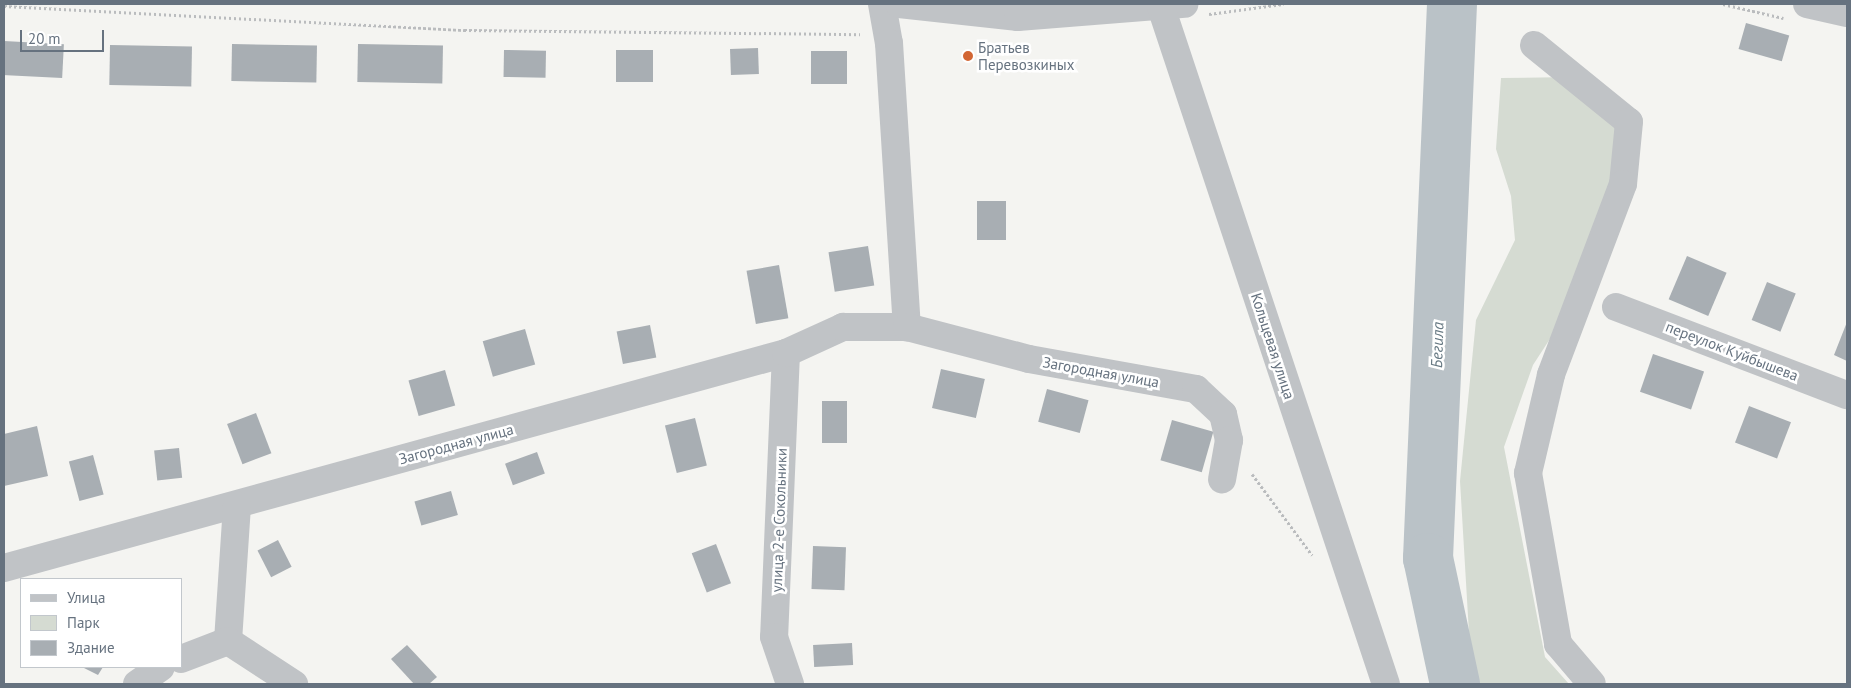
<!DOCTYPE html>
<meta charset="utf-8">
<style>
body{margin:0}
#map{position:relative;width:1851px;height:688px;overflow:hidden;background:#f4f4f1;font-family:"PT Sans",sans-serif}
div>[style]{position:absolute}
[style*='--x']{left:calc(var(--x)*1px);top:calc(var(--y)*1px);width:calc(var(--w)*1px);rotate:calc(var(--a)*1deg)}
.green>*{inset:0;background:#d5dbd2}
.river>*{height:50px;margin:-25px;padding:0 25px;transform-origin:25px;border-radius:25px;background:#bac2c7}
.building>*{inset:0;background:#a8aeb3;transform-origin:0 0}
.path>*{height:3px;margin-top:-1.5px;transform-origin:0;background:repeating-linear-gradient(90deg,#babcbe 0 2.5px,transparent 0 5px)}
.minor>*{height:28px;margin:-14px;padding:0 14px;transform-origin:14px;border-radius:14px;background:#c0c3c6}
.dots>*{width:14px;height:14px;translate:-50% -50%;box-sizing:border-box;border:2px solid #fff;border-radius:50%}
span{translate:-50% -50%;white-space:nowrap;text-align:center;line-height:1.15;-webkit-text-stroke:5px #fff;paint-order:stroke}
.poi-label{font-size:15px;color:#66727f}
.left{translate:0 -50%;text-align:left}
.street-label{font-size:15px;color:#66727f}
.water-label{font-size:16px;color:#677983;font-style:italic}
.frame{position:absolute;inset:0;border:5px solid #66727f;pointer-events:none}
.legend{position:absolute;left:20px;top:578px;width:162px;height:90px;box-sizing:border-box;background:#fff;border:1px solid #c2c7cc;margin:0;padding:6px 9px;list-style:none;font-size:15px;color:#66727f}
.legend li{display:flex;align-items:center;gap:10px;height:25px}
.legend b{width:25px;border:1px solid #c2c7cc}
.scale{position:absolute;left:20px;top:30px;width:84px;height:22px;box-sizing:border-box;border:2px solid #66727f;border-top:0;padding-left:6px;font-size:15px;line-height:18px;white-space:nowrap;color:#66727f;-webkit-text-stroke:4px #fff;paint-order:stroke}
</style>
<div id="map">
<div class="green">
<div style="clip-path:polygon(1574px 77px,1624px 136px,1596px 268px,1533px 365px,1504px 447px,1545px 657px,1569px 684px,1472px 684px,1460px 481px,1476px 320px,1515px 240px,1511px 196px,1496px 149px,1501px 78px)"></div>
</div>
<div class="river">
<div style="--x:1452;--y:4;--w:555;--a:92.48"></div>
<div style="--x:1428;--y:558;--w:129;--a:77.9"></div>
</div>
<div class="building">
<div style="left:1746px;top:23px;width:45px;height:27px;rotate:16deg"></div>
<div style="left:4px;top:41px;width:60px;height:34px;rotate:3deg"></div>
<div style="left:232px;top:44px;width:85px;height:37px;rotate:1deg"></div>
<div style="left:358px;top:44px;width:85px;height:38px;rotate:1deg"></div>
<div style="left:110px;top:45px;width:82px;height:40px;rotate:1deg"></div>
<div style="left:758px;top:48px;width:26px;height:28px;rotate:88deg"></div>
<div style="left:504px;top:50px;width:42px;height:27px;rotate:1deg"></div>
<div style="left:616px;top:50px;width:37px;height:32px"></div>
<div style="left:811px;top:51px;width:36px;height:33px"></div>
<div style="left:977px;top:201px;width:29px;height:39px"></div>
<div style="left:868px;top:246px;width:40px;height:40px;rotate:81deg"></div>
<div style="left:1687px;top:256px;width:43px;height:47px;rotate:23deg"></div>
<div style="left:779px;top:265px;width:54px;height:33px;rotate:80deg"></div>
<div style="left:1767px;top:282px;width:31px;height:41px;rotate:22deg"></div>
<div style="clip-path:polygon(1847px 322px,1847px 361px,1834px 355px)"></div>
<div style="left:650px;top:325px;width:33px;height:34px;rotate:79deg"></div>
<div style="left:525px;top:329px;width:37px;height:44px;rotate:74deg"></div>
<div style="left:1653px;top:354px;width:54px;height:40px;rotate:19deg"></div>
<div style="left:941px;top:369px;width:45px;height:40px;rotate:13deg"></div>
<div style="left:445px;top:370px;width:37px;height:38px;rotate:74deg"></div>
<div style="left:1047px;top:389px;width:43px;height:34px;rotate:15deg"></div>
<div style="left:822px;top:401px;width:25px;height:42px"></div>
<div style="left:1749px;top:406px;width:45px;height:39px;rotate:21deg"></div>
<div style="left:256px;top:413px;width:43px;height:31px;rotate:69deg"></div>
<div style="left:695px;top:418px;width:49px;height:31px;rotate:76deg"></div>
<div style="left:1172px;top:420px;width:43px;height:42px;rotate:16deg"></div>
<div style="clip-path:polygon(37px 426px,48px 476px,4px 486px,4px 434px)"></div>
<div style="left:179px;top:448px;width:30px;height:25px;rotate:84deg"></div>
<div style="left:537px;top:452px;width:23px;height:34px;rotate:70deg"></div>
<div style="left:93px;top:455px;width:41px;height:25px;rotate:75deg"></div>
<div style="left:451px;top:491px;width:25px;height:38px;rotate:74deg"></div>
<div style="left:278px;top:540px;width:30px;height:23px;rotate:63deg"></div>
<div style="left:716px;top:544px;width:42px;height:26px;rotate:69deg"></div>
<div style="left:813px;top:546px;width:33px;height:43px;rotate:2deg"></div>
<div style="left:852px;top:643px;width:22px;height:39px;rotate:87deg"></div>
<div style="clip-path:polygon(407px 645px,437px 677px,429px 684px,414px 684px,391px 659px)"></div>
<div style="clip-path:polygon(82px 667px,103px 667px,98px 675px)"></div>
</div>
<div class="path">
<div style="--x:1723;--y:4;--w:62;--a:13.1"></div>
<div style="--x:4;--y:6;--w:461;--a:3"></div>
<div style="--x:464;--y:30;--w:396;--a:0.6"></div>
<div style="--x:1209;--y:14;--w:75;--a:-7.7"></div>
<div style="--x:1252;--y:474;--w:101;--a:53.5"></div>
</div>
<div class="minor">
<div style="--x:882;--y:4;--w:40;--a:80"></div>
<div style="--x:889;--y:43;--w:285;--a:86.4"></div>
<div style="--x:899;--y:4;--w:120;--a:6.2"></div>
<div style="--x:1018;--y:17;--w:167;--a:-4.5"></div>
<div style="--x:1807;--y:4;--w:41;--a:12.7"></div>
<div style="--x:1161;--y:7;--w:713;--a:71.62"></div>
<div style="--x:1534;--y:45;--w:122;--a:39"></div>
<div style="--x:1629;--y:122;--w:62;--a:95.5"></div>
<div style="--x:1623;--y:184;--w:204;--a:110.7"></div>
<div style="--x:1551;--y:375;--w:101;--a:103.2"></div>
<div style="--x:1528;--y:473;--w:174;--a:80"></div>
<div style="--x:1558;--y:644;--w:52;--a:49.6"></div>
<div style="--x:1616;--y:307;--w:247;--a:20.9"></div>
<div style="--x:786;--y:353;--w:284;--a:92.4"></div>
<div style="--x:774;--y:637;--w:50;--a:71.2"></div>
<div style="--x:4;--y:568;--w:811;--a:-15.37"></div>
<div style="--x:786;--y:353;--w:63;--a:-24.5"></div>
<div style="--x:843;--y:327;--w:64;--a:0"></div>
<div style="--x:907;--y:327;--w:126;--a:14.7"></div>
<div style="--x:1029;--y:359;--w:170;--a:10.2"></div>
<div style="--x:1196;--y:389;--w:37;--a:43"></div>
<div style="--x:1223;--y:414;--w:27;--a:77"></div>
<div style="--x:1229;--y:440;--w:40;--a:100"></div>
<div style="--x:228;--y:641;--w:136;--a:-86.2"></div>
<div style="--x:228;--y:641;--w:79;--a:33.1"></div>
<div style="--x:181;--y:659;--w:50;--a:-21"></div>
<div style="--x:137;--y:684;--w:29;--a:-35"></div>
</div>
<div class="dots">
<div style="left:968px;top:56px;background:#d26633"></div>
</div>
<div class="poi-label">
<span class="left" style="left:978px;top:56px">Братьев<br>Перевозкиных</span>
</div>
<div class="street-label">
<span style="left:1273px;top:346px;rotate:72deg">Кольцевая улица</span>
<span style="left:1732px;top:351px;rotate:21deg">переулок Куйбышева</span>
<span style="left:1101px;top:372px;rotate:10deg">Загородная улица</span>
<span style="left:456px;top:444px;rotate:-15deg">Загородная улица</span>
<span style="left:779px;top:520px;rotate:-88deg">улица 2-е Сокольники</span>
</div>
<div class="water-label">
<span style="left:1437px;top:345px;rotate:-88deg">Бегила</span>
</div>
<div class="frame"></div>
<ul class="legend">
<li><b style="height:6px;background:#c0c3c6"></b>Улица</li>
<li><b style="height:14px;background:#d5dbd2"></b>Парк</li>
<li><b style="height:14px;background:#a8aeb3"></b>Здание</li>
</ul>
<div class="scale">20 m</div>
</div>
